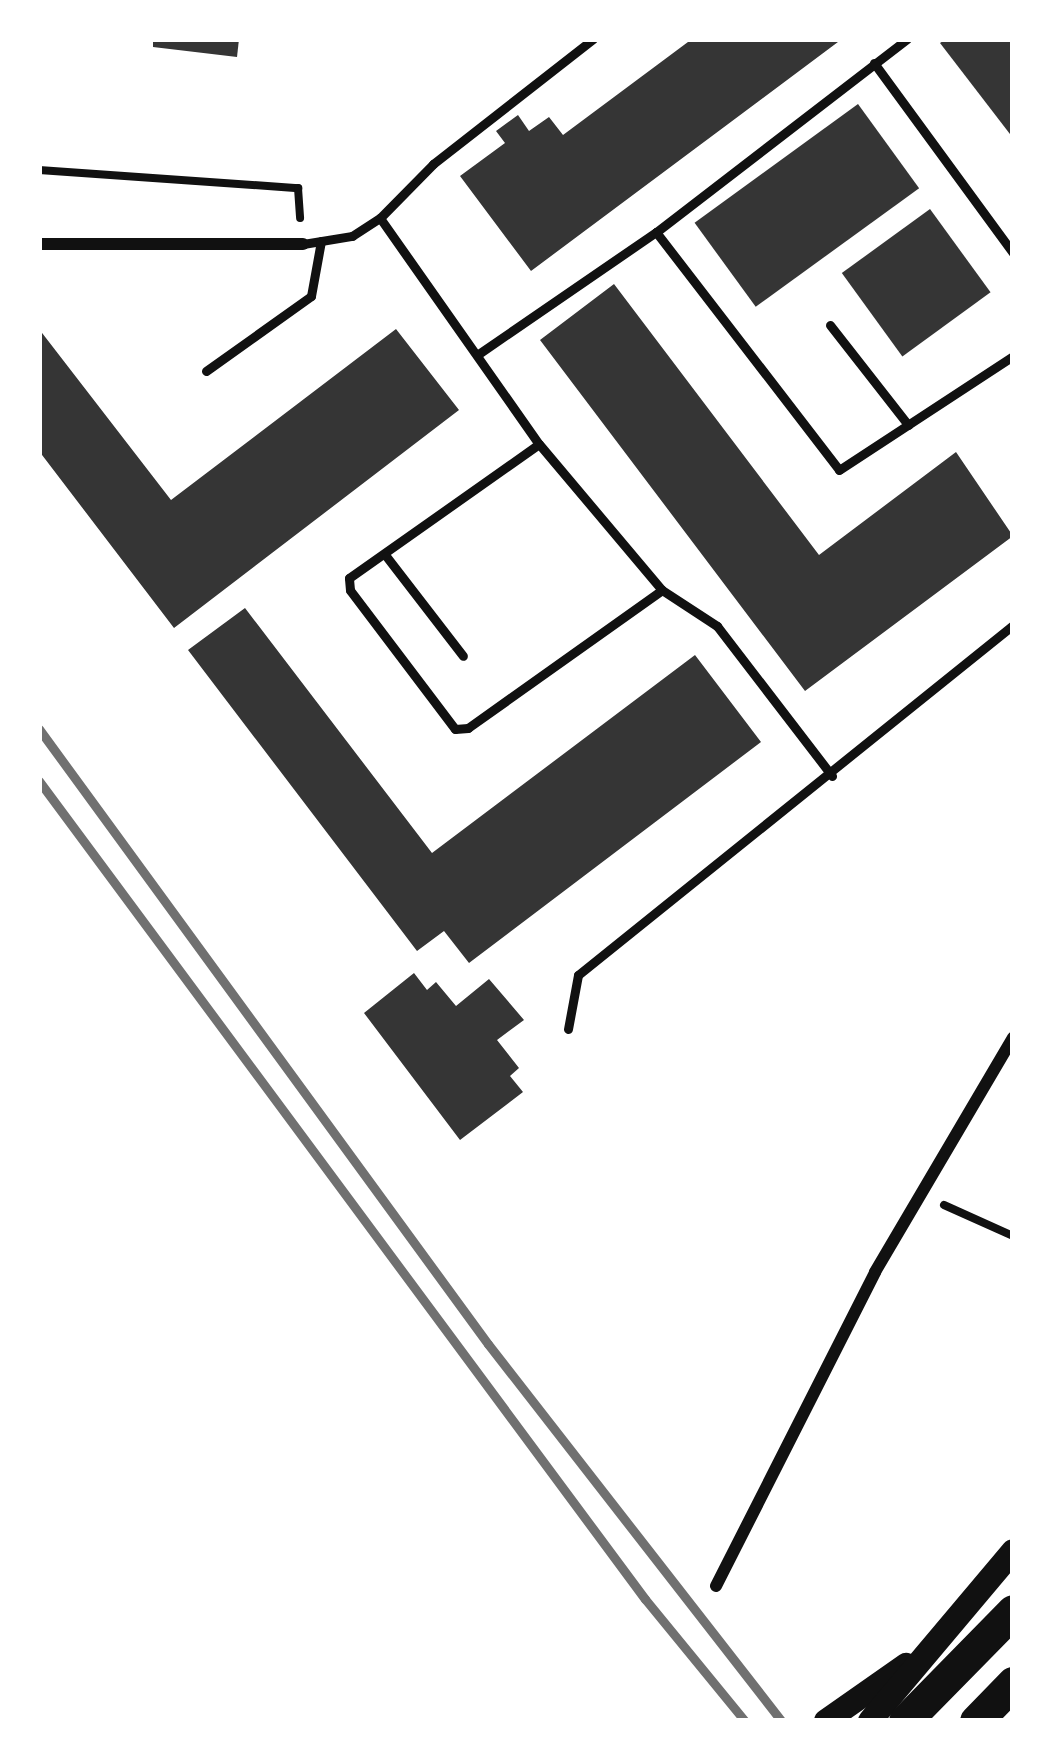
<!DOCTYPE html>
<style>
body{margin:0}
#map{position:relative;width:1052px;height:1760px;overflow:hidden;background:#fff;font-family:"Zilla Slab",serif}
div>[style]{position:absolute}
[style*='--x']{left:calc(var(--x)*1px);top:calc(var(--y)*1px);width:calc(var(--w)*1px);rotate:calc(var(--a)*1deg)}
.building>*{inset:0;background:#353535;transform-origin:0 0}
.path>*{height:8px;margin:-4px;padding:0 4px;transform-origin:4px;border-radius:4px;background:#111}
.service>*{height:9px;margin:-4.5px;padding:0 4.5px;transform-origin:4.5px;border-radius:4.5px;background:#111}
.minor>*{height:12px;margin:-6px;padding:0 6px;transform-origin:6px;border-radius:6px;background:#111}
.secondary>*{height:24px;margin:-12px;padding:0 12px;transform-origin:12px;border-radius:12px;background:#111}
.trunk>*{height:33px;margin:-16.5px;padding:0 16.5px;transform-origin:16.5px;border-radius:16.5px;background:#111}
.rail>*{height:9px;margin:-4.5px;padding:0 4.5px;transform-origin:4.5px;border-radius:4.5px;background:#707070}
span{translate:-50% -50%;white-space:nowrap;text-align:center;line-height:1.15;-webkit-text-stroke:12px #fff;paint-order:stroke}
.frame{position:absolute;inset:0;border:42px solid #fff;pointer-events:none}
</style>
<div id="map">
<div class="building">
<div style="clip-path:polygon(153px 39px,239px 39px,237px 57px,153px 47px)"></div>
<div style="clip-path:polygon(692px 39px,842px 39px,531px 271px,460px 176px,505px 143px,496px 131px,518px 115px,529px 131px,549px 117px,563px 135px)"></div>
<div style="clip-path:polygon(946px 39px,1013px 39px,1013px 138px,940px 43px)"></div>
<div style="left:858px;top:104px;width:104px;height:202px;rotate:54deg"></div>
<div style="left:930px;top:209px;width:103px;height:109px;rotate:54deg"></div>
<div style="clip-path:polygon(614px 284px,819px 555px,956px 452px,1013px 536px,805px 691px,540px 340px)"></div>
<div style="clip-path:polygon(39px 329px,171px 500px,396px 329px,459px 410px,174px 628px,39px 451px)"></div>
<div style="clip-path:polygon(245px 608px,432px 853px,695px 655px,761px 742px,469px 963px,444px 931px,417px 951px,188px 650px)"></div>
<div style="clip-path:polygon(414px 973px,427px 990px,436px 982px,456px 1006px,489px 979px,524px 1020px,497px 1040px,519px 1068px,510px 1076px,523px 1092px,460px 1140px,364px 1013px)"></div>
</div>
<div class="path">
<div style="--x:39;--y:170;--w:260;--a:4"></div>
<div style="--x:298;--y:188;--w:30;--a:86"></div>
<div style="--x:944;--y:1205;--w:76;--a:24.2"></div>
</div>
<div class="service">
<div style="--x:907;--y:39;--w:317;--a:142.4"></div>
<div style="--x:656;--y:232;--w:300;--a:52.4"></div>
<div style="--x:839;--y:470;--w:208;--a:-33.2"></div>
<div style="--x:874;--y:63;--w:235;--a:53.8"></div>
<div style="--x:380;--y:218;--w:76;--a:-45.5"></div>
<div style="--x:433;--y:164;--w:203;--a:-38"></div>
<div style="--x:303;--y:244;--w:50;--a:-9.3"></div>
<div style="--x:352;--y:236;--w:33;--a:-33"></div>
<div style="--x:380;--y:218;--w:276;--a:54.9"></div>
<div style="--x:539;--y:444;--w:191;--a:49.9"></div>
<div style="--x:662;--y:590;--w:238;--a:144.6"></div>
<div style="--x:468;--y:728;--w:13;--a:176"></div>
<div style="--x:455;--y:729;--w:174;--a:-127.1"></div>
<div style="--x:350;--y:590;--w:12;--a:-95"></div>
<div style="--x:349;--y:578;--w:232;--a:-35.2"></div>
<div style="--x:830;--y:325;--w:127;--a:52"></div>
<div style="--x:477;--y:355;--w:217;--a:-34.5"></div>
<div style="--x:206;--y:371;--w:129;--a:-35.5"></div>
<div style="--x:311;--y:296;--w:56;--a:-79.7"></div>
<div style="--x:386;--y:556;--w:126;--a:52.4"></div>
<div style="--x:662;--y:590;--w:66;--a:33.2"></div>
<div style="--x:717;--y:626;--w:189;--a:52.5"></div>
<div style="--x:568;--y:1029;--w:55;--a:-79.5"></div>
<div style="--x:578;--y:975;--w:558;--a:-38.82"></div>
</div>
<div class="minor">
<div style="--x:39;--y:244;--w:264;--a:0"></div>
<div style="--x:716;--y:1586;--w:352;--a:-63.1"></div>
<div style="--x:875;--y:1272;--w:272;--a:-59.5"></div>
</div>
<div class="secondary">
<div style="--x:826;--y:1721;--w:98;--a:-35"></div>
<div style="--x:870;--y:1721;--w:222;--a:-49.9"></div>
</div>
<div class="trunk">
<div style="--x:905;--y:1721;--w:154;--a:-45.5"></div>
<div style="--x:976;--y:1721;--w:53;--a:-45.8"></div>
</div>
<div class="rail">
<div style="--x:39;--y:729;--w:761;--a:53.87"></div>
<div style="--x:488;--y:1344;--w:478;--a:52.1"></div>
<div style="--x:39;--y:781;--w:1018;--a:53.47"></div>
<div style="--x:645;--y:1599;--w:158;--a:50.7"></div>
</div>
<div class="frame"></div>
</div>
